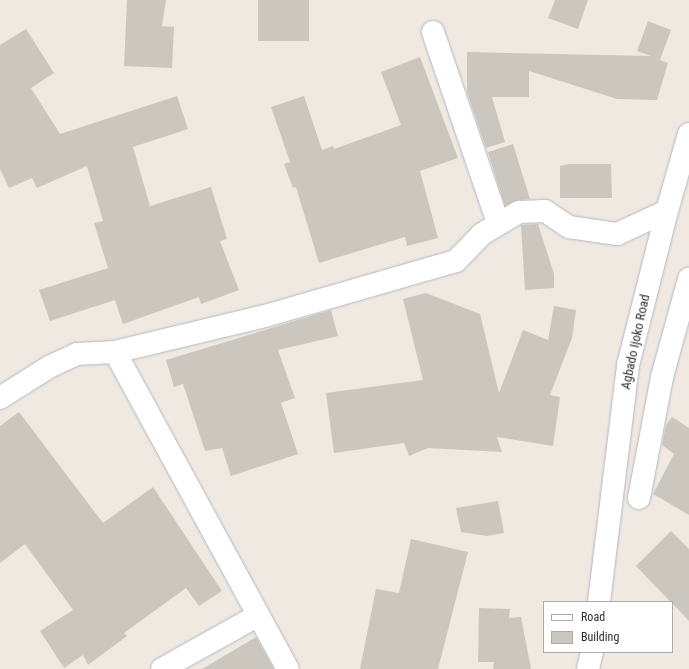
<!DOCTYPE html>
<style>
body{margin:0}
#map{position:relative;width:689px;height:669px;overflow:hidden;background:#efe9e1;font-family:"Roboto Condensed",sans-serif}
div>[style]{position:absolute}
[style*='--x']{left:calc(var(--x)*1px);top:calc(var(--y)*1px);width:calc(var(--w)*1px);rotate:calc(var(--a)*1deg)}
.building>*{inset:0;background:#cbc7bf;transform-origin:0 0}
.roads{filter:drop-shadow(0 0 1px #b4b7c1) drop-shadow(0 0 1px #b4b7c1)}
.minor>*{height:22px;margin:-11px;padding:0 11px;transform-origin:11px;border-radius:11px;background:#fff}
span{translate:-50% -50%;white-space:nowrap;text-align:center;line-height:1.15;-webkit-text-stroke:4px #fff;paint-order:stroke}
.street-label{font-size:13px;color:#2e2e2e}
.legend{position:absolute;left:543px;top:601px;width:130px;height:52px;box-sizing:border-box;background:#fff;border:1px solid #ababab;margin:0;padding:5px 7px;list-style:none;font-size:12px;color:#2e2e2e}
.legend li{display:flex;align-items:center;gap:8px;height:20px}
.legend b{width:20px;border:1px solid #ababab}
</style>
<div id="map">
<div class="building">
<div style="clip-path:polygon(127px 0,166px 0,162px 26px,174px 27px,172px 68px,124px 66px)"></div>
<div style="left:258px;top:0;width:51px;height:41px"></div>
<div style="clip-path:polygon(555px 0,588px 0,578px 29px,548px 18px)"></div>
<div style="clip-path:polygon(648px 21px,671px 30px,660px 60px,668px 63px,657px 100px,617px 99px,529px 71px,529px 97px,492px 97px,505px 142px,486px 148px,467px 92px,467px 52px,651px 56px,637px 51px)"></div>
<div style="clip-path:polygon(26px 29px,54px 73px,31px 88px,60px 134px,177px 96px,188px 129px,133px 147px,150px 206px,211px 187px,227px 239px,220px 241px,239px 290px,201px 304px,199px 297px,123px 324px,115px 300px,50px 321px,39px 290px,108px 268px,94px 223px,103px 221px,87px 166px,37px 188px,32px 178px,9px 188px,0 169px,0 45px)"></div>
<div style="clip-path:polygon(420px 57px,458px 158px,420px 171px,438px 238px,407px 246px,405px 237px,319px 263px,296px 187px,293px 188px,284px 164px,290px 162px,271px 107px,304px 96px,322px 150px,333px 146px,334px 149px,401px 125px,381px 72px)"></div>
<div style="clip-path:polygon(513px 144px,530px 199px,518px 200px,505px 206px,488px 152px)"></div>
<div style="clip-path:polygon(569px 164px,611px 164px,612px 198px,560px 198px,560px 166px)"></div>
<div style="clip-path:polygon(538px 224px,554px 274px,554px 288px,525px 290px,521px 225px)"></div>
<div style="clip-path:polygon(426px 293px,480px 314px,499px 393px,523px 330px,548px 340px,554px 306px,576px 310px,572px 338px,550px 395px,560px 397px,553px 446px,497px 437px,502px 452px,428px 448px,409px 456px,404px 443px,334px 453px,326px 393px,423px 380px,403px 299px)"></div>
<div style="clip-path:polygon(331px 310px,338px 336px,278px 350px,295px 398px,281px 403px,298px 454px,231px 476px,222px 448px,205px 451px,183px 384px,174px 387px,166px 360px)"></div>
<div style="clip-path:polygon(19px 412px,103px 523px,153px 487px,222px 591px,199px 606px,186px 588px,124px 633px,127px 636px,88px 665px,83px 655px,64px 668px,40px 631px,73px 610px,25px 544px,0 563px,0 426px)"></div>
<div style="clip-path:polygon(672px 417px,689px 428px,689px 515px,653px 494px,674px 454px,662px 445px,666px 425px)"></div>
<div style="clip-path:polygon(498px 501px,504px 533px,487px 536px,461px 532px,456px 508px)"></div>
<div style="clip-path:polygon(671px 531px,689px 549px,689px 621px,636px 566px)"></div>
<div style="clip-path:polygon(411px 539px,468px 552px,438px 669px,360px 669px,376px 589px,399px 593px)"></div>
<div style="clip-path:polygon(479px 608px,510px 609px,509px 618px,521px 617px,531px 669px,493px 669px,494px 662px,478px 662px)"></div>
<div style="clip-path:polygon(256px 637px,274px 669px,202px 669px)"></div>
</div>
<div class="roads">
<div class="minor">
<div style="--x:433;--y:32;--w:202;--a:71.2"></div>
<div style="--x:115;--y:352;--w:361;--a:61.4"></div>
<div style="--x:0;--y:398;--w:58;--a:-32.3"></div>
<div style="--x:49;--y:367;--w:31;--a:-25"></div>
<div style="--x:77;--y:354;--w:38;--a:-3"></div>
<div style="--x:115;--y:352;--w:154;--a:-13.5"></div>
<div style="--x:265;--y:316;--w:199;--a:-16.1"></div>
<div style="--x:456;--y:261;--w:37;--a:-46"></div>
<div style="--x:482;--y:234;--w:43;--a:-30.7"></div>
<div style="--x:519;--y:212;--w:26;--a:-2"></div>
<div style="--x:545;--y:211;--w:29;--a:34"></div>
<div style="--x:569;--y:227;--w:49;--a:8.3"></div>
<div style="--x:617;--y:234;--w:55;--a:-24.7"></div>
<div style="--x:639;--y:498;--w:123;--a:-79.2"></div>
<div style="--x:662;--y:377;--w:102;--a:-74.6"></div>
<div style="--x:599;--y:602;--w:239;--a:-83"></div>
<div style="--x:628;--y:365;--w:159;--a:-75.8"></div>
<div style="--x:667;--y:211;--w:80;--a:-74.1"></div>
<div style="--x:162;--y:669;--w:109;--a:-29.2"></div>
<div style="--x:588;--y:669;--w:17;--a:-77"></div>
</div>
</div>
<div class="street-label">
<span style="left:636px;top:342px;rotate:-78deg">Agbado Ijoko Road</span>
</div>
<ul class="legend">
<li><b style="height:5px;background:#fff"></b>Road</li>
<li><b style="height:11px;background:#cbc7bf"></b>Building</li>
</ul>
</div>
